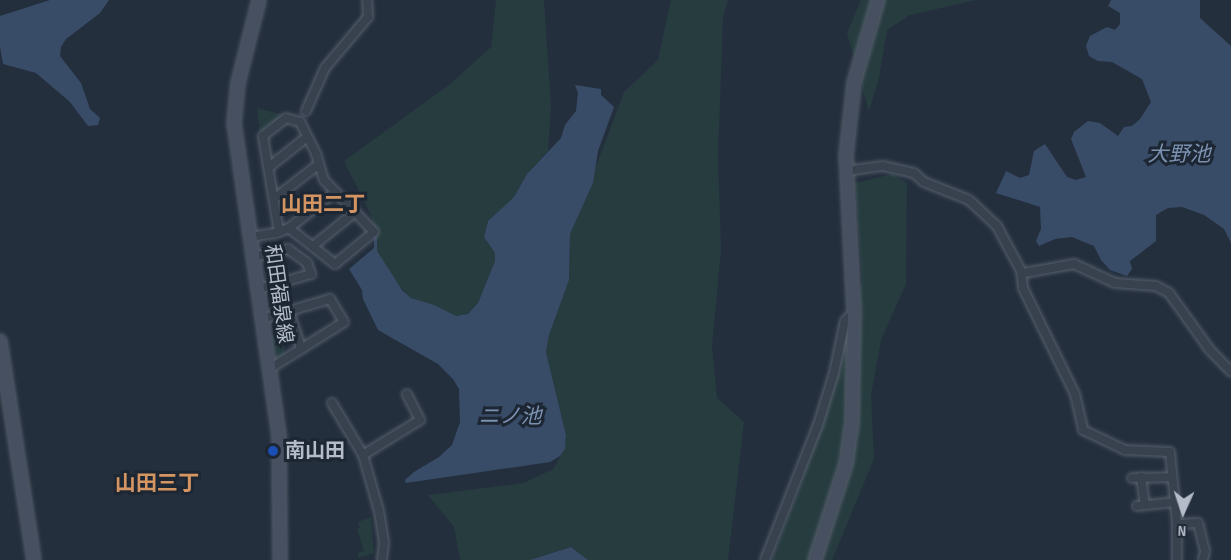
<!DOCTYPE html>
<meta charset="utf-8">
<style>
body{margin:0}
#map{position:relative;width:1231px;height:560px;overflow:hidden;background:#242f3e;font-family:"Sofia Sans Condensed","Noto Sans JP",sans-serif}
div>[style]{position:absolute}
[style*='--x']{left:calc(var(--x)*1px);top:calc(var(--y)*1px);width:calc(var(--w)*1px);rotate:calc(var(--a)*1deg)}
.green>*{inset:0;background:#263c3f}
.water>*{inset:0;background:#394c67}
.roads{filter:drop-shadow(0 0 2px #565f6c) drop-shadow(0 0 2px #565f6c)}
.street>*{height:8px;margin:-4px;padding:0 4px;transform-origin:4px;border-radius:4px;background:#38414e}
.secondary>*{height:12px;margin:-6px;padding:0 6px;transform-origin:6px;border-radius:6px;background:#465061}
.dots>*{width:16px;height:16px;translate:-50% -50%;box-sizing:border-box;border:3px solid #1d2633;border-radius:50%}
span{translate:-50% -50%;white-space:nowrap;text-align:center;line-height:1.15;-webkit-text-stroke:6px #1d2633;paint-order:stroke}
.street-label{font-size:20px;color:#b4bcc9}
.poi-label{font-size:20px;color:#b4bcc9;font-weight:700}
.left{translate:0 -50%;text-align:left}
.water-label{font-size:21px;color:#7c92b1;font-style:italic}
.neighbourhood-label{font-size:21px;color:#d59563;font-weight:700}
.north{position:absolute;left:1153px;top:482px;width:60px;height:60px;-webkit-text-stroke:4px #1d2633;paint-order:stroke;rotate:183deg;font-size:16px;font-weight:700;line-height:24px;text-align:center;color:#b4bcc9}
.north::after{content:'';display:block;margin:auto;width:21px;height:27px;background:#b4bcc9;clip-path:polygon(50% 0,100% 100%,50% 72%,0 100%)}
</style>
<div id="map">
<div class="green">
<div style="clip-path:polygon(496px 0,544px 0,551px 105px,548px 151px,527px 174px,514px 197px,488px 221px,484px 237px,495px 253px,495px 261px,478px 303px,468px 314px,456px 316px,411px 298px,392px 278px,377px 251px,377px 235px,370px 213px,344px 161px,449px 85px,491px 47px)"></div>
<div style="clip-path:polygon(671px 0,728px 0,723px 18px,718px 156px,721px 250px,712px 346px,717px 398px,744px 422px,728px 560px,588px 560px,571px 547px,530px 560px,460px 560px,454px 527px,428px 495px,524px 483px,553px 469px,565px 448px,566px 435px,546px 352px,549px 335px,569px 280px,570px 234px,593px 183px,594px 172px,624px 92px,658px 60px)"></div>
<div style="clip-path:polygon(861px 0,976px 0,910px 15px,887px 30px,879px 78px,869px 111px,847px 33px)"></div>
<div style="clip-path:polygon(257px 108px,284px 115px,260px 133px)"></div>
<div style="clip-path:polygon(892px 174px,907px 183px,906px 284px,881px 340px,871px 395px,874px 459px,832px 560px,772px 560px,803px 479px,862px 282px,855px 183px)"></div>
<div style="clip-path:polygon(280px 334px,286px 355px,275px 362px,272px 336px)"></div>
<div style="clip-path:polygon(371px 517px,374px 553px,359px 558px,357px 553px,364px 551px,357px 529px,360px 528px,358px 522px)"></div>
</div>
<div class="water">
<div style="clip-path:polygon(50px 0,109px 0,100px 13px,66px 39px,61px 47px,60px 56px,81px 83px,90px 109px,100px 118px,98px 125px,88px 126px,70px 102px,36px 73px,3px 64px,0 47px,0 16px)"></div>
<div style="clip-path:polygon(1111px 0,1200px 0,1200px 18px,1231px 46px,1231px 243px,1224px 229px,1204px 215px,1182px 207px,1168px 208px,1156px 215px,1156px 241px,1130px 261px,1132px 269px,1127px 276px,1110px 270px,1101px 260px,1094px 246px,1072px 237px,1055px 239px,1039px 246px,1036px 241px,1041px 229px,1040px 207px,996px 193px,1006px 171px,1020px 178px,1029px 175px,1034px 151px,1045px 144px,1067px 177px,1076px 180px,1086px 177px,1071px 139px,1074px 132px,1088px 121px,1100px 123px,1118px 136px,1124px 127px,1132px 126px,1140px 119px,1151px 102px,1142px 79px,1112px 62px,1098px 61px,1089px 56px,1086px 46px,1090px 36px,1107px 27px,1115px 30px,1120px 24px,1120px 13px,1108px 6px)"></div>
<div style="clip-path:polygon(575px 85px,601px 89px,601px 95px,614px 107px,598px 151px,593px 183px,570px 234px,569px 280px,549px 335px,546px 352px,566px 435px,565px 449px,560px 456px,550px 462px,406px 483px,405px 480px,414px 472px,439px 457px,452px 445px,460px 422px,459px 389px,453px 379px,438px 364px,378px 330px,363px 299px,362px 290px,349px 269px,374px 248px,374px 236px,377px 235px,377px 251px,402px 290px,411px 298px,434px 305px,456px 316px,468px 314px,478px 303px,495px 261px,495px 253px,484px 237px,488px 221px,514px 197px,527px 174px,561px 138px,565px 125px,576px 111px,578px 93px)"></div>
<div style="clip-path:polygon(571px 547px,588px 560px,530px 560px)"></div>
</div>
<div class="roads">
<div class="street">
<div style="--x:306;--y:111;--w:47;--a:-66.2"></div>
<div style="--x:325;--y:68;--w:67;--a:-49.9"></div>
<div style="--x:368;--y:17;--w:17;--a:-93"></div>
<div style="--x:269;--y:167;--w:48;--a:-38.3"></div>
<div style="--x:846;--y:171;--w:37;--a:-8"></div>
<div style="--x:883;--y:166;--w:32;--a:13"></div>
<div style="--x:914;--y:173;--w:13;--a:42"></div>
<div style="--x:924;--y:182;--w:48;--a:21.8"></div>
<div style="--x:969;--y:200;--w:38;--a:43"></div>
<div style="--x:997;--y:226;--w:51;--a:61.9"></div>
<div style="--x:1021;--y:271;--w:17;--a:83"></div>
<div style="--x:1023;--y:288;--w:118;--a:63.9"></div>
<div style="--x:1075;--y:394;--w:37;--a:77"></div>
<div style="--x:1083;--y:430;--w:47;--a:25.5"></div>
<div style="--x:1125;--y:450;--w:45;--a:2.5"></div>
<div style="--x:1170;--y:452;--w:72;--a:84.4"></div>
<div style="--x:1177;--y:524;--w:36;--a:90"></div>
<div style="--x:274;--y:199;--w:57;--a:-37.9"></div>
<div style="--x:279;--y:232;--w:97;--a:-99.5"></div>
<div style="--x:263;--y:136;--w:29;--a:-38"></div>
<div style="--x:286;--y:118;--w:15;--a:16"></div>
<div style="--x:300;--y:122;--w:36;--a:63"></div>
<div style="--x:316;--y:154;--w:27;--a:73"></div>
<div style="--x:324;--y:180;--w:72;--a:46.1"></div>
<div style="--x:374;--y:232;--w:50;--a:140.6"></div>
<div style="--x:335;--y:264;--w:58;--a:-142"></div>
<div style="--x:250;--y:237;--w:26;--a:-9"></div>
<div style="--x:276;--y:233;--w:14;--a:-21"></div>
<div style="--x:289;--y:228;--w:58;--a:-38"></div>
<div style="--x:313;--y:246;--w:54;--a:-39"></div>
<div style="--x:253;--y:257;--w:36;--a:-13"></div>
<div style="--x:288;--y:249;--w:24;--a:36"></div>
<div style="--x:307;--y:263;--w:12;--a:70"></div>
<div style="--x:311;--y:274;--w:55;--a:164.2"></div>
<div style="--x:1021;--y:271;--w:4;--a:34"></div>
<div style="--x:1024;--y:273;--w:51;--a:-10.2"></div>
<div style="--x:1074;--y:264;--w:45;--a:24.9"></div>
<div style="--x:1115;--y:283;--w:41;--a:4.2"></div>
<div style="--x:1156;--y:286;--w:15;--a:28"></div>
<div style="--x:1169;--y:293;--w:70;--a:54.3"></div>
<div style="--x:1210;--y:350;--w:30;--a:46"></div>
<div style="--x:289;--y:311;--w:40;--a:72"></div>
<div style="--x:262;--y:319;--w:71;--a:-16.4"></div>
<div style="--x:330;--y:299;--w:27;--a:59"></div>
<div style="--x:344;--y:322;--w:89;--a:147.9"></div>
<div style="--x:332;--y:403;--w:61;--a:59.2"></div>
<div style="--x:363;--y:455;--w:58;--a:74.1"></div>
<div style="--x:379;--y:511;--w:32;--a:81"></div>
<div style="--x:384;--y:543;--w:17;--a:97"></div>
<div style="--x:363;--y:455;--w:67;--a:-31.6"></div>
<div style="--x:420;--y:420;--w:29;--a:-117"></div>
<div style="--x:1141;--y:477;--w:28;--a:82"></div>
<div style="--x:1132;--y:478;--w:39;--a:-1"></div>
<div style="--x:1137;--y:506;--w:37;--a:-6"></div>
<div style="--x:1177;--y:524;--w:21;--a:-3"></div>
<div style="--x:1198;--y:523;--w:29;--a:76"></div>
<div style="--x:1205;--y:551;--w:9;--a:103"></div>
<div style="--x:765;--y:560;--w:145;--a:-68.6"></div>
<div style="--x:818;--y:425;--w:54;--a:-72.9"></div>
<div style="--x:834;--y:373;--w:53;--a:-78.1"></div>
<div style="--x:845;--y:321;--w:13;--a:-45"></div>
</div>
<div class="secondary">
<div style="--x:259;--y:0;--w:86;--a:104.2"></div>
<div style="--x:238;--y:83;--w:40;--a:95.7"></div>
<div style="--x:234;--y:123;--w:317;--a:81.8"></div>
<div style="--x:279;--y:437;--w:123;--a:89.5"></div>
<div style="--x:0;--y:341;--w:222;--a:81.2"></div>
<div style="--x:815;--y:560;--w:101;--a:-72.1"></div>
<div style="--x:846;--y:464;--w:41;--a:-81.7"></div>
<div style="--x:852;--y:423;--w:111;--a:-89"></div>
<div style="--x:854;--y:312;--w:156;--a:-92.9"></div>
<div style="--x:846;--y:156;--w:73;--a:-83.7"></div>
<div style="--x:854;--y:83;--w:86;--a:-73.9"></div>
</div>
</div>
<div class="dots">
<div style="left:273px;top:451px;background:#1a4fb4"></div>
</div>
<div class="street-label">
<span style="left:278px;top:294px;rotate:82deg">和田福泉線</span>
</div>
<div class="poi-label">
<span class="left" style="left:285px;top:451px">南山田</span>
</div>
<div class="water-label">
<span style="left:1179px;top:155px">大野池</span>
<span style="left:510px;top:417px">ニノ池</span>
</div>
<div class="neighbourhood-label">
<span style="left:323px;top:205px">山田二丁</span>
<span style="left:157px;top:484px">山田三丁</span>
</div>
<div class="north">N</div>
</div>
